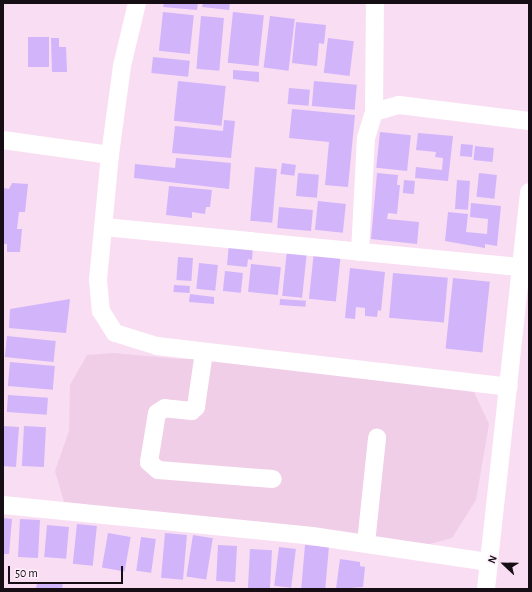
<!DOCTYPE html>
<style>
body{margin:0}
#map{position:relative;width:532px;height:592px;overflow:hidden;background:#f9ddf2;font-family:"Alegreya Sans",sans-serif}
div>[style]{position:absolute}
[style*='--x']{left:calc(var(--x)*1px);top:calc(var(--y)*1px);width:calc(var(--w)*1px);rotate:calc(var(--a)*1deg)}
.built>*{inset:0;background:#f0cee8}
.building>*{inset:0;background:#d2b4fa;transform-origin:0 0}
.minor>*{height:18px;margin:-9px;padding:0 9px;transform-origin:9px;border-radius:9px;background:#fff}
span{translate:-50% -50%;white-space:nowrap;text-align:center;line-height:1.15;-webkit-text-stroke:3px #ffeefb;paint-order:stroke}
.frame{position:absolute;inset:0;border:4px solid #170e15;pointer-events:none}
.north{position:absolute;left:484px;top:544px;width:40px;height:40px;-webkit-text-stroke:3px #ffeefb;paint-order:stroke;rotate:292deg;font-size:11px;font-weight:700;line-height:16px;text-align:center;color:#170e15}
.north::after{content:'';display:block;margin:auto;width:14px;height:18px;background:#170e15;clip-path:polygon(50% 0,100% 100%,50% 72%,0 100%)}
.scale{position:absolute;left:8px;top:566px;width:115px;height:18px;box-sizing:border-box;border:2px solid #170e15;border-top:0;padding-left:5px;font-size:12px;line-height:14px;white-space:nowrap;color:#170e15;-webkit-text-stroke:3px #ffeefb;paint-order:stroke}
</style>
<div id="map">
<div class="built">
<div style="clip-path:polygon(114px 353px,179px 359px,221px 359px,474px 392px,489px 424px,476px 500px,452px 538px,426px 545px,64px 502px,55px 471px,69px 431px,70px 385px,87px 355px)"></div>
</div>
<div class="building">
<div style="clip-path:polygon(164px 3px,198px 3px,197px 10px,163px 7px)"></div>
<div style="clip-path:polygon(203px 3px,230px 3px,229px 10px,202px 7px)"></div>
<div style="left:163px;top:12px;width:31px;height:39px;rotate:6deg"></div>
<div style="left:233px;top:12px;width:31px;height:51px;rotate:6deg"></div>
<div style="left:201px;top:16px;width:23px;height:53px;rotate:5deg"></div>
<div style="left:270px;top:16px;width:25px;height:52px;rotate:7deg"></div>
<div style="clip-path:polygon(296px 22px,326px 25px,324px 44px,319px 43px,317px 66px,292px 63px)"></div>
<div style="left:28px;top:37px;width:21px;height:30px"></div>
<div style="clip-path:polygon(51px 38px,59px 38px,59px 47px,66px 47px,67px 72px,52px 72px)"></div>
<div style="left:328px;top:38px;width:26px;height:35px;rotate:7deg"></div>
<div style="left:153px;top:57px;width:37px;height:16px;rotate:6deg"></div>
<div style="clip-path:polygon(233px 70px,259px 72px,259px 82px,233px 79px)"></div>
<div style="left:178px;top:81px;width:48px;height:40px;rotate:6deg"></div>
<div style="left:314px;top:81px;width:43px;height:25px;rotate:5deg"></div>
<div style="left:289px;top:88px;width:21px;height:16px;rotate:5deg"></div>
<div style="clip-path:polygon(292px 109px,355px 115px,348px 187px,325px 185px,329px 142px,289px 138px)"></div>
<div style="clip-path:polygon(224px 120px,235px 121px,231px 158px,172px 153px,175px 126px,223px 131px)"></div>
<div style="left:380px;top:132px;width:31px;height:36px;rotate:6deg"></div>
<div style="clip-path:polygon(418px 133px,453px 136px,448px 181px,415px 178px,416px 167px,442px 170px,443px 158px,435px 157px,436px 152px,416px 150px)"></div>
<div style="left:461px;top:144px;width:12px;height:12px;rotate:5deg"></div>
<div style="left:475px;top:146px;width:19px;height:14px;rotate:6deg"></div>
<div style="clip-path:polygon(176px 158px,231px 163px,229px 189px,134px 178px,135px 164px,175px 168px)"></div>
<div style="left:282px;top:163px;width:14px;height:11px;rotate:8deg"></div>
<div style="left:255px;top:167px;width:22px;height:54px;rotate:5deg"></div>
<div style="left:298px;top:173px;width:21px;height:23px;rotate:5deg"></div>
<div style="clip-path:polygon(377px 173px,398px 175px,397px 185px,400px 185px,397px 214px,388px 213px,387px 219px,419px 222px,417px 244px,371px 239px)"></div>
<div style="left:479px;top:173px;width:18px;height:24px;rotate:6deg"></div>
<div style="left:404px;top:180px;width:11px;height:13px;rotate:5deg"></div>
<div style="left:457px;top:180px;width:13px;height:29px;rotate:4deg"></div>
<div style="clip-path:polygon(12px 183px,28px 184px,25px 212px,19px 212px,17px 229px,22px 229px,20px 252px,7px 252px,7px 244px,3px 244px,3px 188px,9px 189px)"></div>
<div style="clip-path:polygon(169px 186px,212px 190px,210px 207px,206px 207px,205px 214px,192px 212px,192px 218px,166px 215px)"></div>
<div style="left:318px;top:201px;width:28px;height:29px;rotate:6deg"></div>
<div style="clip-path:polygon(471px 203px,501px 206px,497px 246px,485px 244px,485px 248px,445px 241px,448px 212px,468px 214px,466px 232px,487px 234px,488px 219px,470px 217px)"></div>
<div style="left:279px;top:207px;width:34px;height:21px;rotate:5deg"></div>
<div style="clip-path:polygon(229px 243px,253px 246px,252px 260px,248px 259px,247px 267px,227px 265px)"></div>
<div style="left:287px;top:250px;width:20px;height:46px;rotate:6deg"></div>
<div style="left:314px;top:251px;width:27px;height:48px;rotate:6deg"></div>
<div style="left:178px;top:257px;width:15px;height:23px;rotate:4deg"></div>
<div style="left:199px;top:263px;width:19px;height:26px;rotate:6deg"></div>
<div style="left:251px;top:264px;width:30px;height:28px;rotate:6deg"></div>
<div style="clip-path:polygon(350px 268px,385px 272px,381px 311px,378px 310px,377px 317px,365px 316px,365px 308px,356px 307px,355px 319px,345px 318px)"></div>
<div style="left:225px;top:271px;width:18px;height:20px;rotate:6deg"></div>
<div style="left:393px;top:273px;width:55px;height:45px;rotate:5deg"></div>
<div style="left:453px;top:278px;width:37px;height:71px;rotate:6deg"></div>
<div style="left:174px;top:285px;width:16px;height:7px;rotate:4deg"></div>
<div style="clip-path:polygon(190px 294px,214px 297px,214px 304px,189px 302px)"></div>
<div style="clip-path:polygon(70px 299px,66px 333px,9px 328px,10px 309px)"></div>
<div style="left:280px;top:299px;width:26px;height:6px;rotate:4deg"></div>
<div style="left:7px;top:336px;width:49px;height:21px;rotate:6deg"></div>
<div style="left:10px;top:362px;width:45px;height:24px;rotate:5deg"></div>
<div style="left:8px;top:395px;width:40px;height:17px;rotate:4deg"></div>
<div style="clip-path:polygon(3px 426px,19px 427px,16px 467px,3px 466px)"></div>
<div style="left:24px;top:426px;width:22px;height:40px;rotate:3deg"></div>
<div style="clip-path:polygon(3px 518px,12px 519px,9px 554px,3px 554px)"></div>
<div style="left:20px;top:519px;width:20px;height:38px;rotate:3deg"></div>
<div style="left:77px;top:524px;width:20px;height:40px;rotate:6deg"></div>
<div style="left:47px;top:525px;width:22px;height:32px;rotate:5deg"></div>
<div style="left:108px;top:533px;width:23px;height:35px;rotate:10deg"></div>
<div style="left:165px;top:533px;width:22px;height:45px;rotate:5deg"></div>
<div style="left:193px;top:535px;width:20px;height:42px;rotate:9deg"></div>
<div style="left:141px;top:537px;width:15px;height:34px;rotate:8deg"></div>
<div style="left:218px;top:545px;width:19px;height:36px;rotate:3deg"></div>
<div style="left:305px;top:545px;width:24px;height:44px;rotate:5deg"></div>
<div style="left:279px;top:547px;width:17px;height:39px;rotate:7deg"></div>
<div style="left:250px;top:549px;width:22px;height:39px;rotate:3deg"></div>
<div style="clip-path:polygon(340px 559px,360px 562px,360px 566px,365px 567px,363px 587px,336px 589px)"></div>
<div style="clip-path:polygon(37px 582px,63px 583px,62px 589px,36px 589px)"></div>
</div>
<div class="minor">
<div style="--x:137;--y:3;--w:65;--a:103.4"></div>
<div style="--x:122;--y:66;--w:90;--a:97.7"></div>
<div style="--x:110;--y:155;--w:125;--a:95.5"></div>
<div style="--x:98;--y:279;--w:32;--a:85"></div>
<div style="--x:101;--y:311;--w:26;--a:58"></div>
<div style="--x:115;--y:333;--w:44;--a:17.2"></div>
<div style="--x:157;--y:346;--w:354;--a:6.6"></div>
<div style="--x:374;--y:112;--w:109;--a:-89.5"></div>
<div style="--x:3;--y:140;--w:108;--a:8"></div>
<div style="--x:104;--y:227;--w:419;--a:5.5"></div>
<div style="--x:360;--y:252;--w:114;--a:-87"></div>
<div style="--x:366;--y:138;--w:27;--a:-73"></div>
<div style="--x:374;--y:112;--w:26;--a:-16"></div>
<div style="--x:399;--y:105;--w:131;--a:7"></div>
<div style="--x:204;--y:352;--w:56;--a:98.3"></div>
<div style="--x:196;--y:407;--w:6;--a:135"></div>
<div style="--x:192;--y:411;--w:27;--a:-174"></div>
<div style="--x:165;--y:408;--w:9;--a:148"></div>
<div style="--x:157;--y:413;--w:50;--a:99.3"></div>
<div style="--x:149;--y:462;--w:12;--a:42"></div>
<div style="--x:158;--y:470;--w:115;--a:4.5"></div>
<div style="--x:3;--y:505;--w:311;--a:5.7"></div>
<div style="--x:312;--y:536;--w:179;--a:8.4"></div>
<div style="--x:366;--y:543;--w:106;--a:-84"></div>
<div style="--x:486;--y:589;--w:399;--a:-83.8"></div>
</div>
<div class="frame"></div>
<div class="north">N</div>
<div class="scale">50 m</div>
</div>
